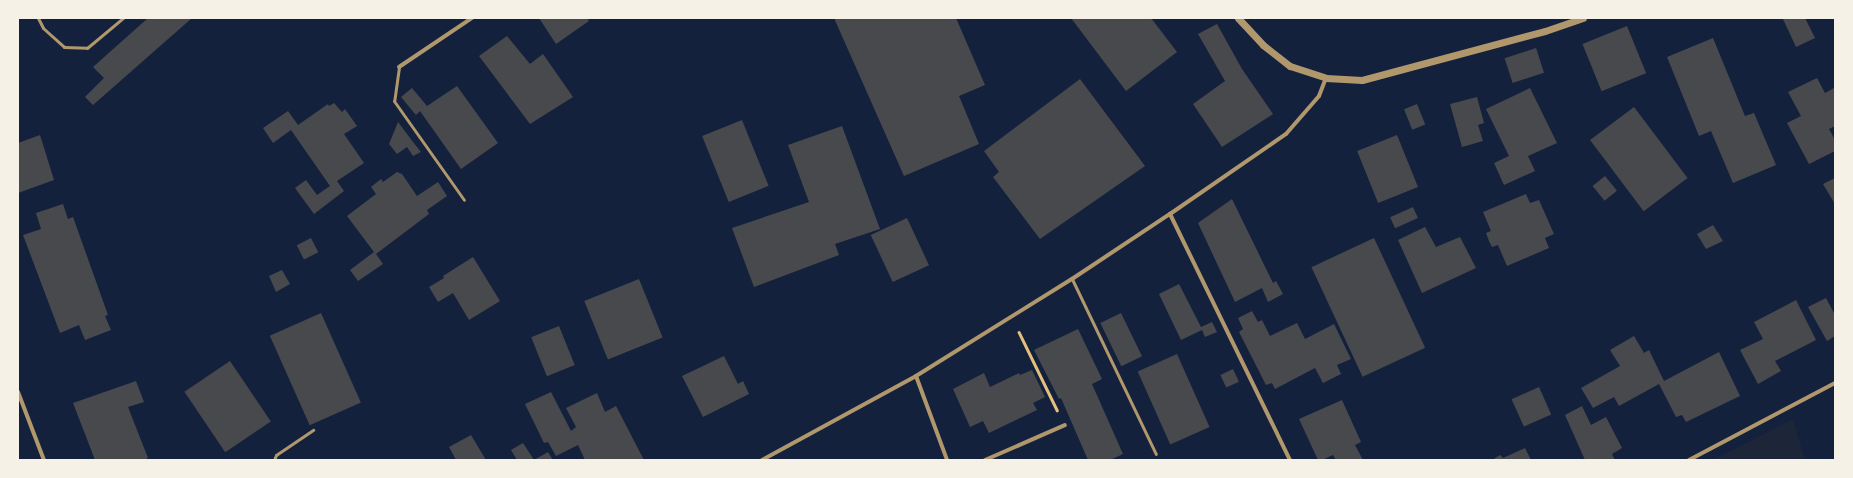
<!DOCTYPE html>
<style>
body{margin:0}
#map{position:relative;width:1853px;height:478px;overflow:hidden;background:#14213d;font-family:Lato,sans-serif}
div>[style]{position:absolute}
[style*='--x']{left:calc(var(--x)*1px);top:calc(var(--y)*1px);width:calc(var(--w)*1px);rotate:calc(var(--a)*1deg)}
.green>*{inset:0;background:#1d2539}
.building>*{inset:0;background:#48494c;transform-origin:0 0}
.path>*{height:2.5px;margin:-1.25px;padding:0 1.25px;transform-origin:1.25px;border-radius:1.25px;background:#e5c07b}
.service>*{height:3px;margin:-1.5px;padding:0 1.5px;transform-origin:1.5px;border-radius:1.5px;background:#b1986c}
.minor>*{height:4px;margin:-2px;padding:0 2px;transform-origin:2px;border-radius:2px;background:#b1986c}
.tertiary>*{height:7px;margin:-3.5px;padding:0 3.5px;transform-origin:3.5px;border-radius:3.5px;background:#b1986c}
span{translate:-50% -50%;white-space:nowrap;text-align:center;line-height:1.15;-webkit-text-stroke:3px #f6f1e7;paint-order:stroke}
.frame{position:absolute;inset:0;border:19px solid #f6f1e7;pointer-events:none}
</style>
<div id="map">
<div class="green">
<div style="clip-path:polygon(1793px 419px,1805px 460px,1713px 460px)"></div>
</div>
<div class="building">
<div style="clip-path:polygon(148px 18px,192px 18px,93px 105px,85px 97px,104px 78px,93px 67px)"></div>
<div style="clip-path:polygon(539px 18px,587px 18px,589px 21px,556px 44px)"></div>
<div style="clip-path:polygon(834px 18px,956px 18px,985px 85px,959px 96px,979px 144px,904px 176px)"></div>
<div style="clip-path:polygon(1071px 18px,1151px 18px,1177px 52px,1126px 91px)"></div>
<div style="clip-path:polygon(1785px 18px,1805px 18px,1815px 38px,1796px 47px,1783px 19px)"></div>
<div style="clip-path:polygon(1217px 24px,1242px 69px,1273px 114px,1222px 147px,1193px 104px,1225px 81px,1198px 34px)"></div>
<div style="left:1627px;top:26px;width:51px;height:48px;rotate:68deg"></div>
<div style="clip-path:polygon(507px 36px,530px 64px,543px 54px,573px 97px,530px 124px,479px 56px)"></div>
<div style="clip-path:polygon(1713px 38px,1745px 116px,1754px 113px,1776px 165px,1733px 183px,1711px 131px,1699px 136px,1667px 57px)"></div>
<div style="left:1536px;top:48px;width:26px;height:33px;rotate:72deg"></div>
<div style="clip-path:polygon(1817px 78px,1825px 93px,1834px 88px,1835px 90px,1835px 126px,1829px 129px,1835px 140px,1835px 151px,1809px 164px,1787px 123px,1801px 116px,1788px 92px)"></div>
<div style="clip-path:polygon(1080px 79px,1145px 166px,1040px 239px,993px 177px,999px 172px,984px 151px)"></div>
<div style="clip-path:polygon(457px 86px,498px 143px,461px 169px,420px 111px,416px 115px,401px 97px,412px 88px,427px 106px)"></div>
<div style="clip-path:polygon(1530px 88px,1557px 143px,1528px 156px,1535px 171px,1504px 185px,1494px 163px,1509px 156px,1486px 109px)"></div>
<div style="clip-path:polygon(1477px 97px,1484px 123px,1478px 125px,1483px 141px,1462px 147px,1450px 104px)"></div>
<div style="clip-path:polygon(334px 103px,342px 112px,345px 109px,357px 126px,344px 134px,364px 163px,337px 181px,344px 191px,314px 214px,295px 188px,306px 180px,317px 195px,330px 186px,291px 130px,273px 143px,263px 128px,288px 111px,298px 125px,328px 104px,329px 106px)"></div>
<div style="left:1417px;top:104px;width:22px;height:14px;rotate:68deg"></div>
<div style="left:1634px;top:107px;width:89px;height:55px;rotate:53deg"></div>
<div style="left:742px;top:120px;width:71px;height:43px;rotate:68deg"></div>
<div style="clip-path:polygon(398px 122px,413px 142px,421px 152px,413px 156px,407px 147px,397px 154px,389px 144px)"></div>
<div style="clip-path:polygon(842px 126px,880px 229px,835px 244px,839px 255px,754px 287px,732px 228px,809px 202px,788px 145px)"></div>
<div style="clip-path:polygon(40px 135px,54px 180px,18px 193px,18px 143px)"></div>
<div style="left:1397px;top:135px;width:56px;height:43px;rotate:68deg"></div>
<div style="clip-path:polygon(397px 172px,402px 174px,417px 196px,438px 182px,447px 196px,427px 210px,429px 214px,376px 254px,383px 264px,358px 281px,350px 270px,374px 252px,347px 216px,376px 194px,371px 187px,381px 179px,383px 182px)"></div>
<div style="left:1605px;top:176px;width:19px;height:16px;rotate:51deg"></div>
<div style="clip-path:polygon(1835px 178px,1835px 204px,1823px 184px)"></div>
<div style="clip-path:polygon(1526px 194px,1530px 203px,1539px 200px,1554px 234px,1545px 238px,1549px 248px,1507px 266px,1498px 245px,1492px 247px,1489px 241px,1486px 233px,1491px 231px,1483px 212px)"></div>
<div style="clip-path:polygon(1232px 199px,1273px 283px,1276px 281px,1283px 294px,1268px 302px,1262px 288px,1235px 302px,1198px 223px)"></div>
<div style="clip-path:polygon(63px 204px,68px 219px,73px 217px,108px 315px,105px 316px,111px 330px,85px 340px,79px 325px,60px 333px,23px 235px,41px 229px,36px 213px)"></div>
<div style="left:1413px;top:207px;width:12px;height:25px;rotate:66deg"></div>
<div style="left:907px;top:218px;width:52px;height:40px;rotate:65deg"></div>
<div style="clip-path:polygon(1713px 225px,1723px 241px,1706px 249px,1697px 234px)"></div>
<div style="clip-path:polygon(1425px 227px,1436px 247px,1460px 237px,1476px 268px,1422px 293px,1398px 240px)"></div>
<div style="left:311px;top:238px;width:16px;height:16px;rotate:63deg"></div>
<div style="left:1374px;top:238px;width:121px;height:69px;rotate:65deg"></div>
<div style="clip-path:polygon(473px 257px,500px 301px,469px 320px,453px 293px,438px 302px,429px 287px,444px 278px,443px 276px)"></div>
<div style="clip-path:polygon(282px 270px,290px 284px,276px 292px,269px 276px)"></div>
<div style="left:639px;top:279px;width:63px;height:59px;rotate:68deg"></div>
<div style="clip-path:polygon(1179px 284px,1201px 327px,1212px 322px,1217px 332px,1205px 337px,1202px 330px,1181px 340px,1159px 294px)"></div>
<div style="clip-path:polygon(1826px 298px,1835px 315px,1835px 336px,1827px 341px,1808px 307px)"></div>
<div style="clip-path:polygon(1796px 300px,1816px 340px,1775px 361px,1781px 371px,1758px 384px,1740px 350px,1763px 339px,1754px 322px)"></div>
<div style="clip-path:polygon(1252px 311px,1258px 322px,1262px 320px,1270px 336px,1297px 323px,1305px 339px,1334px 324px,1351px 359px,1337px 365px,1341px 374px,1323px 383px,1315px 368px,1275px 389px,1272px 383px,1266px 385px,1239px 332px,1243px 329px,1238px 318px)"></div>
<div style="left:321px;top:313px;width:98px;height:56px;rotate:66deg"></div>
<div style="left:1121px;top:313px;width:48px;height:23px;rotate:64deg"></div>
<div style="left:559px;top:326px;width:42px;height:30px;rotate:68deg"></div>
<div style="clip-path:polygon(1078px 329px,1102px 379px,1092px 384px,1123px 454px,1110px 460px,1088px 460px,1061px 398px,1059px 399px,1034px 350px)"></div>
<div style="clip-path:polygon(1634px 336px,1644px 353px,1649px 350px,1664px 381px,1719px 352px,1740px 396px,1686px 422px,1682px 415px,1676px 417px,1659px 384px,1619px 406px,1614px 397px,1593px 408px,1581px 388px,1620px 366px,1610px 350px)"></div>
<div style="left:1177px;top:354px;width:80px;height:43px;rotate:66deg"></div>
<div style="clip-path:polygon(724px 356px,738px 384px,743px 381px,749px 394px,703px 417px,682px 376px)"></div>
<div style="left:230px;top:361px;width:73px;height:55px;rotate:56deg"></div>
<div style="left:1233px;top:369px;width:14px;height:14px;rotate:65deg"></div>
<div style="clip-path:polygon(1032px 370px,1045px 397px,1033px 403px,1037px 410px,989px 433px,983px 421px,970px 427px,953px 389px,984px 373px,990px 387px,1019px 373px,1020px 375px)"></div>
<div style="clip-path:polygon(136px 381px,144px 402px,128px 407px,148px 458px,143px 460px,95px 460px,73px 403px)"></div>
<div style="left:1539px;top:387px;width:30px;height:30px;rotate:66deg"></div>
<div style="clip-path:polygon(551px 392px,571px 431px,576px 427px,566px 408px,597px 393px,605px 412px,616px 406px,644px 460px,585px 460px,578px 445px,556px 456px,548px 442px,544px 443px,525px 404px)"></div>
<div style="clip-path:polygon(1342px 400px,1361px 442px,1355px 445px,1363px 460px,1336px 460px,1333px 455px,1322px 460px,1318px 460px,1299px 419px)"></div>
<div style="clip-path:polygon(1582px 406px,1591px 425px,1606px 417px,1622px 448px,1612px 454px,1615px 460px,1585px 460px,1565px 415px)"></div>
<div style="clip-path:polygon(471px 435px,486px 460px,456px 460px,449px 447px)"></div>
<div style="clip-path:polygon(523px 443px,534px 460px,548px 452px,553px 460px,517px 460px,511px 450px)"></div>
<div style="clip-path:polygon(1525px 448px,1531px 460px,1492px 460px,1500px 455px,1503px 458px)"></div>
</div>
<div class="path">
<div style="--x:1019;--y:332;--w:87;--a:64"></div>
</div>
<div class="service">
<div style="--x:38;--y:18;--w:11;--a:63"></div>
<div style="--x:43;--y:28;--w:28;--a:42"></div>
<div style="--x:64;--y:47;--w:23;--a:2"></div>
<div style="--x:87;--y:48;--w:47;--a:-39.8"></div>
<div style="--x:399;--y:67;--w:34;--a:98"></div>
<div style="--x:394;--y:101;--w:121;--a:54.7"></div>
<div style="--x:1072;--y:279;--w:194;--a:64.4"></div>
<div style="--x:274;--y:460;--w:5;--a:-68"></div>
<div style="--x:276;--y:455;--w:45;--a:-34"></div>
</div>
<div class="minor">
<div style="--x:399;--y:67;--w:88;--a:-33.9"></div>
<div style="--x:1170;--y:214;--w:274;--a:64"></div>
<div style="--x:916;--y:376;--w:90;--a:69.7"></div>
<div style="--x:18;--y:392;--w:73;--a:69.1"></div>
<div style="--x:762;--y:460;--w:175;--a:-28.6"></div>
<div style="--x:916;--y:376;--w:184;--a:-31.9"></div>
<div style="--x:1072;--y:279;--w:118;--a:-33.6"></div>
<div style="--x:1170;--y:214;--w:141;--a:-34.6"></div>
<div style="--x:1286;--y:134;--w:50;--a:-49"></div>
<div style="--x:1319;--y:96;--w:19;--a:-69"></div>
<div style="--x:985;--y:460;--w:87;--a:-23.6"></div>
<div style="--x:1689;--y:460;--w:165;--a:-27.8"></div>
</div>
<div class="tertiary">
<div style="--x:1238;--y:18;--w:37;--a:47"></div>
<div style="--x:1263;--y:45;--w:34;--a:38"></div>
<div style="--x:1290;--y:66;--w:38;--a:18"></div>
<div style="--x:1326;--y:78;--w:36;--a:3"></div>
<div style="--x:1362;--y:80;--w:189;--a:-15"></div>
<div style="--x:1545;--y:31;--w:40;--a:-18.9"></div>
</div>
<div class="frame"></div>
</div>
